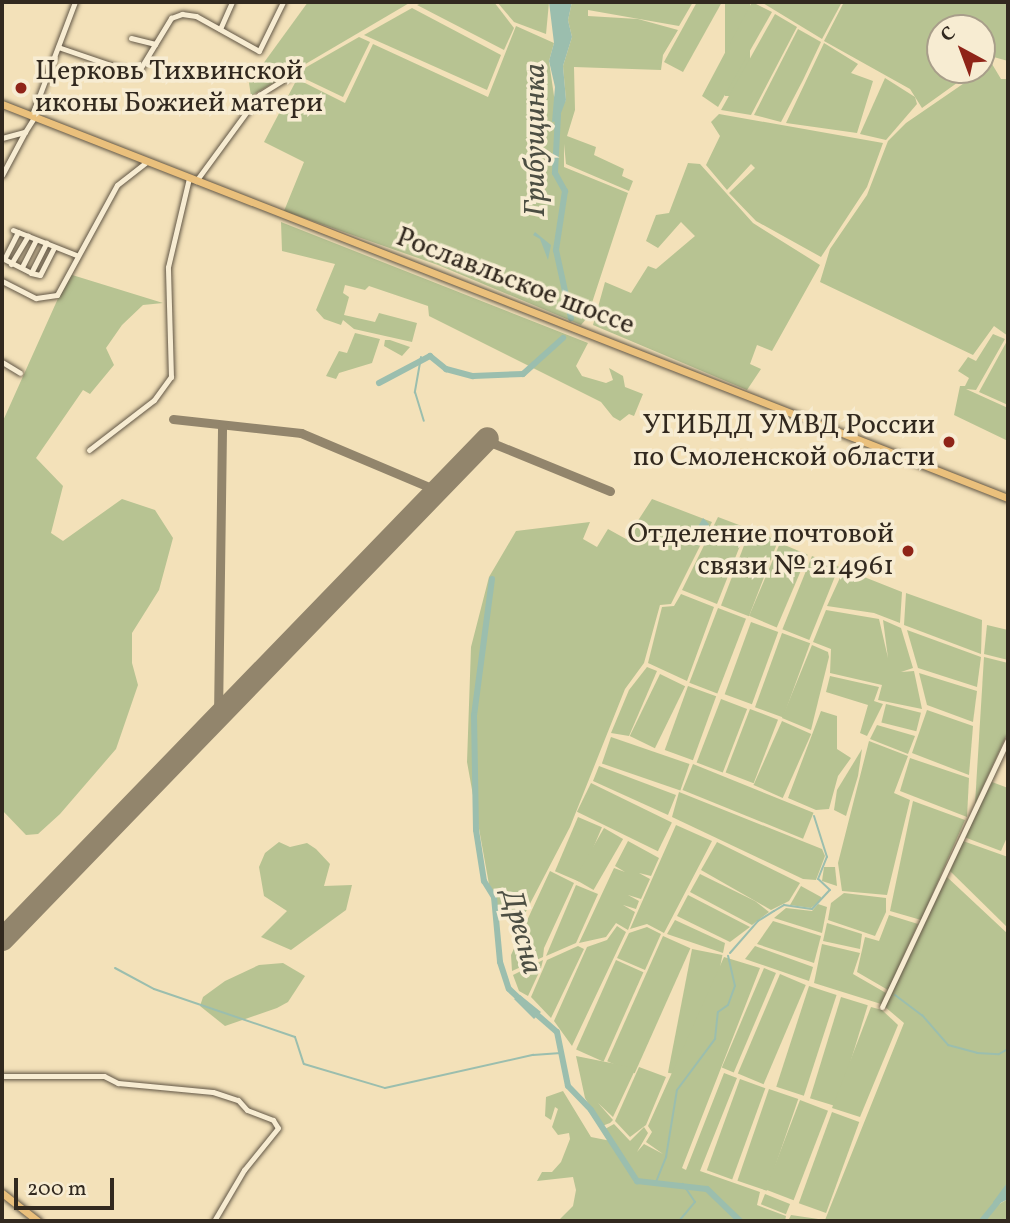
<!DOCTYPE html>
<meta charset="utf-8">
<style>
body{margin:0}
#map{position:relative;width:1010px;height:1223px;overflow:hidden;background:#f3e1b9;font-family:Vollkorn,serif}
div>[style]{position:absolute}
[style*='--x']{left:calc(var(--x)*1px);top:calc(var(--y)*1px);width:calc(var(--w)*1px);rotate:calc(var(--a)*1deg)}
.green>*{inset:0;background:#b7c392;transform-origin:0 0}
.water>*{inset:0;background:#9bbeae}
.stream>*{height:2px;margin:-1px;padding:0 1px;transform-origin:1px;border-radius:1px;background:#9bbeae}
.river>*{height:6px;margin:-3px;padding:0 3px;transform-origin:3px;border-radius:3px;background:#9bbeae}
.taxiway>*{height:9px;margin:-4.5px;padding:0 4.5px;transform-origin:4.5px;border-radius:4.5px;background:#92856c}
.runway>*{height:23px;margin:-11.5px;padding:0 11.5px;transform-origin:11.5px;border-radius:11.5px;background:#92856c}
.roads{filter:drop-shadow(0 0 2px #625746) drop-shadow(0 0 2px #625746)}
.minor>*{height:5px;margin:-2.5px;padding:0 2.5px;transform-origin:2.5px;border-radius:2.5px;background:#f7ecd2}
.major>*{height:7px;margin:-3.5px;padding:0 3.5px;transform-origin:3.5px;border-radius:3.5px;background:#eac07c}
.dots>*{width:19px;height:19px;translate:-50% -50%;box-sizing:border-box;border:4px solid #f7ecd2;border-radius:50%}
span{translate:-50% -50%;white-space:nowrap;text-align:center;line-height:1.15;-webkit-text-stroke:7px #f7ecd2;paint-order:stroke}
.poi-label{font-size:28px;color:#32291f}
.left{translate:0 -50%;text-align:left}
.right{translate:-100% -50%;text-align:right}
.street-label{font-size:28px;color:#32291f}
.water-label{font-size:30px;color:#4c4e43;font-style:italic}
.frame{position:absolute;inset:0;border:4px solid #32291f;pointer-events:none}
.north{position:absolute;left:926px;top:14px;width:70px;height:70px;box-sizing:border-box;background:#f7ecd2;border:2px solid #a89e8a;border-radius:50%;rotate:319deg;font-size:19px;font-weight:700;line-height:28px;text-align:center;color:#32291f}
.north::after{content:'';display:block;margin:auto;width:24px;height:32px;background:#8f2418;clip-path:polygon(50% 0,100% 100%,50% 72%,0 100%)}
.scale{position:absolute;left:14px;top:1178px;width:100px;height:32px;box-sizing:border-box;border:4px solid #32291f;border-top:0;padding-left:9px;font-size:21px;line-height:24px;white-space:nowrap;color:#32291f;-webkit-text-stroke:5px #f7ecd2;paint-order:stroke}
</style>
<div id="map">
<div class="green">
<div style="clip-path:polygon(308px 2px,411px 2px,251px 96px,249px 83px)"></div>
<div style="clip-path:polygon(424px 2px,494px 2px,514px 28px,504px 50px,417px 5px)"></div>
<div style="clip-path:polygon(497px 2px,549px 2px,546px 34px,514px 22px)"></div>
<div style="clip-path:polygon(572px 2px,693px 2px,679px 26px,588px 10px,588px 16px,638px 19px,678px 30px,663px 55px,661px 70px,574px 67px,575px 110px,567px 136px,596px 147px,594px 155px,624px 169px,622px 176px,633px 181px,629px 191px,566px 164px,564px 144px,564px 167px,628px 193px,587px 318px,581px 325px,438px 265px,284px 211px,304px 162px,264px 142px,297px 79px,345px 103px,373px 44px,488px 97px,516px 26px,554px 43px,549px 61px,554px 96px,562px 107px,566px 100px,563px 66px,572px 37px,568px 20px)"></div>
<div style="clip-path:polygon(697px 2px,722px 2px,683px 72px,664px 62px)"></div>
<div style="left:725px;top:2px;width:25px;height:94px"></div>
<div style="clip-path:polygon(752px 2px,772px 12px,718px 107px,702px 96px)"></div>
<div style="clip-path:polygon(761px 2px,842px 2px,822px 39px)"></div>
<div style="clip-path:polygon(844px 2px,1008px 2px,1008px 61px,990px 56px,982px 64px,982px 28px,940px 28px,940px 70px,975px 70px,922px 108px,910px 89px,824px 41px)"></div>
<div style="clip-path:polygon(412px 8px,501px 55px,487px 90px,364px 35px)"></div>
<div style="clip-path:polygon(775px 14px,797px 27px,751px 115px,721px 110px)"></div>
<div style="clip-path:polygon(798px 29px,821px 42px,803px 80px,781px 122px,754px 115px)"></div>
<div style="clip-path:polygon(359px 37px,370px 42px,343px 97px,299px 76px,303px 69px)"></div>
<div style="clip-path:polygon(824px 43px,858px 64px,851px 73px,873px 81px,857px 133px,786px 123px)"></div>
<div style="clip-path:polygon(992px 64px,1001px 79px,1008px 79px,1008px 336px,994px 326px,973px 355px,820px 282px,830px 249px,867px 195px,888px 141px,906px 123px)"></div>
<div style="clip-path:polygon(885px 78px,915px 97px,917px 104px,886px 140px,860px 134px)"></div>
<div style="clip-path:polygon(719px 114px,883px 143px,867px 187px,821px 257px,756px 221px,729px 193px,755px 168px,751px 164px,727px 190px,706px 165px,720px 136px,711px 122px)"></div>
<div style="clip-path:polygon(688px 163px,700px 164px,753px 223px,820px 265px,772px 351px,757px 345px,750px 364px,761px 369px,747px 390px,593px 325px,605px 282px,631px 293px,648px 266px,656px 269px,695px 236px,681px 222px,658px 248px,646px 241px,656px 215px,669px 213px)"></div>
<div style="clip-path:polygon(281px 222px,588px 343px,576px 366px,582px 376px,606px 383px,613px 380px,609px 368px,623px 376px,625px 387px,643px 394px,634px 416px,629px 414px,620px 421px,613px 417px,601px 402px,429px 316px,428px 306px,369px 286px,365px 290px,345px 285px,343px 293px,349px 297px,344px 315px,375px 322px,379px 313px,417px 323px,412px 342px,354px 329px,343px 320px,341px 325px,324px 319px,316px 310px,335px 264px,282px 251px)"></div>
<div style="clip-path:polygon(69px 274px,163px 303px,143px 305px,122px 325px,106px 348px,114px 365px,90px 394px,83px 390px,36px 458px,63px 486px,51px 533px,63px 541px,122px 499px,155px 510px,173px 538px,159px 590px,132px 633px,132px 663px,138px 685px,116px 749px,60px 814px,38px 834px,26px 835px,2px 810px,2px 423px)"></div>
<div style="clip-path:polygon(355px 333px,380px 339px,372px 363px,339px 373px,336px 379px,326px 376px,339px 351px,347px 353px)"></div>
<div style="clip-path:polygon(993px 334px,1005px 339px,976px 390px,966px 389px,1008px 408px,1008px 441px,954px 415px,960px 386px,965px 386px,969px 378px,958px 371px,968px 357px,976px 361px)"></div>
<div style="clip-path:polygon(385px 340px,390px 340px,410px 347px,402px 356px,384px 346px)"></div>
<div style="clip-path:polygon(1007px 341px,1008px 341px,1008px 405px,979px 392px)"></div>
<div style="clip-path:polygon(652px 499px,712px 522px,671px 604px,660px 605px,644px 663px,625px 689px,570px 827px,521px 921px,492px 901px,467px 762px,471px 647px,489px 577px,516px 531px,590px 522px,583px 539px,597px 547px,608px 529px,626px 539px)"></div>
<div style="clip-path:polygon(718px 517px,747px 528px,717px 604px,682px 590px)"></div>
<div style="left:750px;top:530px;width:30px;height:81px;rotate:21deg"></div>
<div style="left:780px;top:543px;width:30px;height:79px;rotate:23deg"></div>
<div style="left:812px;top:556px;width:29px;height:79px;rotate:22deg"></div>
<div style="clip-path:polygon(844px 569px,902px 592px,900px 623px,874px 613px,827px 606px)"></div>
<div style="clip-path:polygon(906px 593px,982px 620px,981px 654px,904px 625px)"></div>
<div style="clip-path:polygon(681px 594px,714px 607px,687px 681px,648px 663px,662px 607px,674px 606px)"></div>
<div style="left:718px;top:608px;width:30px;height:80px;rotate:21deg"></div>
<div style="clip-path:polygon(826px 610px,879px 619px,888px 658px,883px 620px,901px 628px,913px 668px,901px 672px,914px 671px,922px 709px,878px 700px,882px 685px,830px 673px,831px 649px,813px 642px)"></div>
<div style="left:751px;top:622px;width:29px;height:77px;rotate:20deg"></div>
<div style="clip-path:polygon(987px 625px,1008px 630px,1008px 660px,984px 654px)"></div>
<div style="clip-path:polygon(907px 630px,981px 657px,977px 687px,918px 668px)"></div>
<div style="left:782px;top:633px;width:30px;height:79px;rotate:20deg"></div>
<div style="clip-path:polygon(812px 645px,828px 652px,829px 657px,811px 730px,782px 718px)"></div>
<div style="clip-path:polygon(984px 657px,1008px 663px,1008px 732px,975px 804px)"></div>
<div style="clip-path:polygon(647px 667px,657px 671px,629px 736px,611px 733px,629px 690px)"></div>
<div style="clip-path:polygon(919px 673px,977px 691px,973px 722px,927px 705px)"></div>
<div style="left:660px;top:674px;width:28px;height:69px;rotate:26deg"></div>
<div style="clip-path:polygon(830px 676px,879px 687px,874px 701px,883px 704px,867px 736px,860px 733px,868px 705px,826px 692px)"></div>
<div style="left:688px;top:686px;width:30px;height:68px;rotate:20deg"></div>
<div style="left:721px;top:699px;width:28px;height:68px;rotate:21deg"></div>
<div style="left:886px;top:704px;width:36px;height:19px;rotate:14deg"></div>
<div style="left:750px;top:709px;width:30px;height:68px;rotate:21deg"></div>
<div style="clip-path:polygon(927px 710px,973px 726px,969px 775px,912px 753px)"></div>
<div style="clip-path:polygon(821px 711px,837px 716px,837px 749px,851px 758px,838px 776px,829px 809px,816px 810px,788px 798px)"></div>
<div style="left:782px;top:721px;width:32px;height:70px;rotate:24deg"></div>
<div style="clip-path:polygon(877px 725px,915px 736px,908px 754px,870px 739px)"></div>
<div style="left:611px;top:737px;width:83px;height:28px;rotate:19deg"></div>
<div style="clip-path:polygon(869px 741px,908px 756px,894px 793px,910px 800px,887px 895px,842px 891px,838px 863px)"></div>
<div style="clip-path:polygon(862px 749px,858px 776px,846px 816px,834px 810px,837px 790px)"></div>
<div style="clip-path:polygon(910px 758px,969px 778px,967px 817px,900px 791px)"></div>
<div style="left:693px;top:764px;width:130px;height:28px;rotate:22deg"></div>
<div style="clip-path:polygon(599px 766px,676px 795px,668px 815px,593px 781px)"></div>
<div style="clip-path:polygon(992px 782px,1008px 788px,1008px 835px,1001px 851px,964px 837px)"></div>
<div style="left:591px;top:783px;width:90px;height:32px;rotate:26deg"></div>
<div style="clip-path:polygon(679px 792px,822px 849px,825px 856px,816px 880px,803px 879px,672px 817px)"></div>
<div style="clip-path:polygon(913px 801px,965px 820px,921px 920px,890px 911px)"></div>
<div style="left:578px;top:817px;width:26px;height:59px;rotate:23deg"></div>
<div style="clip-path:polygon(676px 825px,712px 841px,664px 933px,647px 924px,630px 929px)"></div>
<div style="left:604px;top:828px;width:22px;height:59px;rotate:30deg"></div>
<div style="clip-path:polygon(628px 841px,659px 858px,651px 876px,639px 873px,650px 879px,641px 899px,628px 895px,639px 901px,636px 909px,623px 905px,635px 912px,628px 930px,616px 923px,606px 937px,579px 943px,614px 868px,625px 872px,615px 866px)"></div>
<div style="clip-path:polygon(963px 841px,1008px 857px,1008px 928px,950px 871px)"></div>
<div style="clip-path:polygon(279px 842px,290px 847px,307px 843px,316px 849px,330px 864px,324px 886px,352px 885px,346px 910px,291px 950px,261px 937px,287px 911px,264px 896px,259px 867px,265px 853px)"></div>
<div style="clip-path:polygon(717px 842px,800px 883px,789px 901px,771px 910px,701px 870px)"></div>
<div style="clip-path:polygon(824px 867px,835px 867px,837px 886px,822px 881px)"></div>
<div style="clip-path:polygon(550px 871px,574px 883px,544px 948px,543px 957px,512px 971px,511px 955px)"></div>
<div style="clip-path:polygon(700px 874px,755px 901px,769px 912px,752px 925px,690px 892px)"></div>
<div style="clip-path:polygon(947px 877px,1008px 934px,1008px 1160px,1007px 1183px,996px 1206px,1008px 1199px,1008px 1221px,788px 1221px,791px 1215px,825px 1220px,904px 1023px,884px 1006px)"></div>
<div style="clip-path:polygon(576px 885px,598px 894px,576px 943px,546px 956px)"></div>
<div style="clip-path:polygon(801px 886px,821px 897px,821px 900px,811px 908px,790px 905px)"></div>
<div style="clip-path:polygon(844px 893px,886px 898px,886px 912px,875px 936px,828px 920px,831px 903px)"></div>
<div style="clip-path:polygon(688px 895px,750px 927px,730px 942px,677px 916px)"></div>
<div style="clip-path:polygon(818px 904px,827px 907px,822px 933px,774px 918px,786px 908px,812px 911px)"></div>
<div style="clip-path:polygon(889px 915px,918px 924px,888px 990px,857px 972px,865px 937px,879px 941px)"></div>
<div style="clip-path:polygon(675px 920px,725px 943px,723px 953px,667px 934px)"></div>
<div style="clip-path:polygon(773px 921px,821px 936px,814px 963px,757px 944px)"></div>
<div style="clip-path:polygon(827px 923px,862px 934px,860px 949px,823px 941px)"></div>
<div style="clip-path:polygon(617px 926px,626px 932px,572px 1046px,554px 1021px,587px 947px,607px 940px)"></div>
<div style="clip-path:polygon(647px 927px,661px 934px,645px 970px,617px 958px,629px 933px)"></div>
<div style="left:663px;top:936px;width:30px;height:137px;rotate:24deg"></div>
<div style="clip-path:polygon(822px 944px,860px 953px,853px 974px,886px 993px,881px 1004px,814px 983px)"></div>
<div style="clip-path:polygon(578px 946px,584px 949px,551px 1018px,531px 997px,547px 960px)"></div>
<div style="clip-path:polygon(755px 946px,813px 967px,809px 981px,745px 959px)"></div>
<div style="left:692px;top:949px;width:31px;height:126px;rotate:11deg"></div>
<div style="clip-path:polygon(724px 957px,760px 968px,682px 1168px,686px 1170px,724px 1073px,737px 1078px,700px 1171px,760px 1192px,757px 1205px,786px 1216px,785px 1221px,558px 1221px,573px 1206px,576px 1190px,573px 1177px,537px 1181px,542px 1172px,552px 1172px,561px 1162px,570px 1139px,569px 1133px,558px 1135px,552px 1127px,558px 1109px,555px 1107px,551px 1120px,545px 1116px,546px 1097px,563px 1091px,591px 1137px,611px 1141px,605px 1129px,614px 1124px,630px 1141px,644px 1127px,648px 1133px,637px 1152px,644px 1144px,663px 1154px,646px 1142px,652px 1132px,648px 1126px)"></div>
<div style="clip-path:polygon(543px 960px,541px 968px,528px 996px,519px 991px,513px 975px)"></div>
<div style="left:616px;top:960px;width:30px;height:98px;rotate:24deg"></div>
<div style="clip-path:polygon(283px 963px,305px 976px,288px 1002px,277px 1008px,225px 1026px,200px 1006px,203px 997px,225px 981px,259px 965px)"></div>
<div style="left:764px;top:968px;width:13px;height:108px;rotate:23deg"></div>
<div style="left:780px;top:974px;width:28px;height:108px;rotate:23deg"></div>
<div style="left:809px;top:986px;width:29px;height:106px;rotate:18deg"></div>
<div style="left:841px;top:997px;width:28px;height:106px;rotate:17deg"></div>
<div style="clip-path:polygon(871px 1007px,882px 1010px,898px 1025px,860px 1117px,832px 1108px)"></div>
<div style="clip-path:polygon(576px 1056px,636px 1068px,613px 1117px,598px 1103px,613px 1120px,610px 1123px,602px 1126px,585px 1098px)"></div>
<div style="clip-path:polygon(639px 1067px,666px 1077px,646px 1125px,630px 1137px,615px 1121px)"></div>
<div style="left:740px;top:1079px;width:27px;height:97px;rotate:20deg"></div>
<div style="left:769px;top:1089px;width:31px;height:97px;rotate:19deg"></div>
<div style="left:800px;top:1100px;width:30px;height:96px;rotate:21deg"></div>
<div style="left:832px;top:1112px;width:29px;height:97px;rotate:20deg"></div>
<div style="left:765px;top:1194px;width:27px;height:11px;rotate:22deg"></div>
</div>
<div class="water">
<div style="clip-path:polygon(549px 2px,572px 2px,568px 20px,572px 37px,563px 66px,566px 100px,558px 121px,552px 122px,555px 87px,549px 61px,554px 43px)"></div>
<div style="clip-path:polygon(535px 232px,551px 245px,548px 260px,540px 239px,533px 235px)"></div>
<div style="clip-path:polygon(703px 518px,709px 524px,697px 546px,692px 537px)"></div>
<div style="clip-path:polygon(520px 995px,541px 1012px,534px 1019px,514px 999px)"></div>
<div style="clip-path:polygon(1008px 1160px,1008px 1199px,995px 1206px,993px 1202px,1007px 1183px)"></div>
</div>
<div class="stream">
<div style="--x:421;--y:357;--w:36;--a:100"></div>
<div style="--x:415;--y:392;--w:30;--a:73"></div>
<div style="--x:730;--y:953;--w:43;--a:-48.8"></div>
<div style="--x:758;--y:921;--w:19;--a:-32"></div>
<div style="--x:774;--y:911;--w:12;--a:-31"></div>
<div style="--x:784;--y:905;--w:28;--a:8"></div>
<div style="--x:812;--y:909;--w:26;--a:-47"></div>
<div style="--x:830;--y:890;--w:16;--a:-137"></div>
<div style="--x:818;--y:879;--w:24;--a:-68"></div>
<div style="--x:827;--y:857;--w:43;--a:-107.6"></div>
<div style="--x:115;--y:968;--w:44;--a:28.3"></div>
<div style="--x:154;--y:989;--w:149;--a:18.8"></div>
<div style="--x:295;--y:1037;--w:28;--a:72"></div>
<div style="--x:304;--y:1064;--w:84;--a:16.5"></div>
<div style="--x:385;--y:1088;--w:152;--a:-12.6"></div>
<div style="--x:533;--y:1055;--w:28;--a:-4"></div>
<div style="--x:895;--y:995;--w:34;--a:37"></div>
<div style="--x:922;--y:1015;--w:40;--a:49"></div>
<div style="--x:948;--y:1045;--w:30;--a:15"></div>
<div style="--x:977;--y:1053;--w:22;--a:3"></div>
<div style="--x:999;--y:1054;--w:10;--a:-29"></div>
<div style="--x:656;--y:1182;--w:27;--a:-68"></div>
<div style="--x:666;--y:1157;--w:68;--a:-80.7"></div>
<div style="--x:677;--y:1090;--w:64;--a:-53.3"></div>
<div style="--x:715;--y:1039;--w:27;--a:-84"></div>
<div style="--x:718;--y:1012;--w:12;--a:-35"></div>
<div style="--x:728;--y:1005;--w:20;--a:-70"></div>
<div style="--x:735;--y:986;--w:31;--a:-103"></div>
<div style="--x:679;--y:1221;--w:25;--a:-50"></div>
<div style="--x:695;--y:1202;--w:22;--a:-124"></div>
</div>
<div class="river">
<div style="--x:558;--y:115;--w:58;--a:93"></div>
<div style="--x:555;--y:173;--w:21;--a:61"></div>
<div style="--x:565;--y:191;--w:60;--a:98.7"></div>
<div style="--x:556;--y:250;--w:70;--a:77.6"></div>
<div style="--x:379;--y:383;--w:58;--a:-27.9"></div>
<div style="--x:430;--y:356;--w:21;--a:39"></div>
<div style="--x:446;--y:369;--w:28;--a:15"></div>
<div style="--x:473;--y:376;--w:50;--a:-2.3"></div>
<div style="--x:523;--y:374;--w:54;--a:-42"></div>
<div style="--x:492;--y:579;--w:137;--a:97.5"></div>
<div style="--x:474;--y:715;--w:115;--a:89"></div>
<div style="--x:476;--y:830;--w:52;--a:81.1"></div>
<div style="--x:484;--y:881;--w:19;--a:58"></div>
<div style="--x:494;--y:897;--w:65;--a:84.7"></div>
<div style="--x:500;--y:962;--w:28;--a:72"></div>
<div style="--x:509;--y:989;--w:19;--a:43"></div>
<div style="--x:534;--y:1012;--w:30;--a:41"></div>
<div style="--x:557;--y:1032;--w:55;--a:78.5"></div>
<div style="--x:568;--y:1086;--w:33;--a:46"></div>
<div style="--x:591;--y:1110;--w:85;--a:57.1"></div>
<div style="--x:637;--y:1181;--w:70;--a:6.5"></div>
<div style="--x:707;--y:1189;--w:46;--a:44.1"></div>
<div style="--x:982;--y:1221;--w:26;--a:-51"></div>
</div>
<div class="taxiway">
<div style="--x:173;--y:419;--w:129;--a:6.2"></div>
<div style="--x:301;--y:433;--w:147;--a:22.9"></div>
<div style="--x:485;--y:440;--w:135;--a:22.2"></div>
<div style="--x:218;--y:716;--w:291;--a:-89.2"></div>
</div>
<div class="runway">
<div style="--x:2;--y:939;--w:697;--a:-45.93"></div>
</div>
<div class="roads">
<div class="minor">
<div style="--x:220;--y:29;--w:30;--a:-66"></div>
<div style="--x:131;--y:38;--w:25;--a:14"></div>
<div style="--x:58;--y:47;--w:83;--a:18.9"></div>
<div style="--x:137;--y:74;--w:66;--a:-58.7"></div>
<div style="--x:171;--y:18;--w:12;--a:-20"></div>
<div style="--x:182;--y:14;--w:14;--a:8"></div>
<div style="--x:196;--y:16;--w:72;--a:29.1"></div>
<div style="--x:259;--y:51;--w:55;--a:-63.9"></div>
<div style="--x:32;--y:115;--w:121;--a:-69.2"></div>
<div style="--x:2;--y:138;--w:24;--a:-15"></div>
<div style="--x:25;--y:132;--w:19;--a:-58"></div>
<div style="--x:2;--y:175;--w:49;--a:-61.9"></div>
<div style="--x:196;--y:181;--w:107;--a:-53.8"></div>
<div style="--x:259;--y:95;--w:39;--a:-32"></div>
<div style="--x:13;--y:230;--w:68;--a:21.6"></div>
<div style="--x:18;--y:232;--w:30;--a:117"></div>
<div style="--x:4;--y:259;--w:30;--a:27"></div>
<div style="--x:31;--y:273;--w:9;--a:13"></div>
<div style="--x:40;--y:275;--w:31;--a:-63"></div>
<div style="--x:11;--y:264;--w:33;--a:-59"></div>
<div style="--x:22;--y:267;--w:30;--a:-63"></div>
<div style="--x:31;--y:273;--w:34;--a:-63"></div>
<div style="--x:2;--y:281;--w:38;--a:27"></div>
<div style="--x:36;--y:298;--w:21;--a:-8"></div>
<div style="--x:57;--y:295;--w:125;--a:-61.4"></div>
<div style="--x:117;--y:185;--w:37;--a:-38"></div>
<div style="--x:2;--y:362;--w:21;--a:31"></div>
<div style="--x:89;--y:450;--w:82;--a:-37.6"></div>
<div style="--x:154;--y:400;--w:29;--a:-54"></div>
<div style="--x:171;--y:377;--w:110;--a:-91.6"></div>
<div style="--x:168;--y:267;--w:91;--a:-76.7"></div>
<div style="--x:882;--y:1007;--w:296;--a:-64.8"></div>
<div style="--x:2;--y:1076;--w:102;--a:0"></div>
<div style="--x:104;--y:1076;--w:16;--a:27"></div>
<div style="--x:118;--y:1083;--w:95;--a:5.4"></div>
<div style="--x:213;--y:1092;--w:26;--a:18"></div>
<div style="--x:238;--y:1100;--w:13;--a:48"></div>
<div style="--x:247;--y:1110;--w:28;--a:21"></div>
<div style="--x:273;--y:1120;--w:9;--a:58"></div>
<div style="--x:278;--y:1128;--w:54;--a:129"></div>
<div style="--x:244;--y:1170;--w:59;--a:120.5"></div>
</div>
<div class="major">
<div style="--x:2;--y:104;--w:1080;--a:21.39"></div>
<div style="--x:2;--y:1193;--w:46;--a:37.9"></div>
</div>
</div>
<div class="dots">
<div style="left:21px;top:88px;background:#8f2418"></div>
<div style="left:949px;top:442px;background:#8f2418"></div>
<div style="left:908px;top:551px;background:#8f2418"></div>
</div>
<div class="poi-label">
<span class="left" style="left:35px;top:88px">Церковь Тихвинской<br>иконы Божией матери</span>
<span class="right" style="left:935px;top:442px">УГИБДД УМВД России<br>по Смоленской области</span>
<span class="right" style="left:894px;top:551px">Отделение почтовой<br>связи № 214961</span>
</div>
<div class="street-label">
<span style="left:515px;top:282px;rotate:21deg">Рославльское шоссе</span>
</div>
<div class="water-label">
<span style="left:536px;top:140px;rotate:-90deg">Грибущинка</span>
<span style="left:521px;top:932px;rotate:75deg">Дресна</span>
</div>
<div class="frame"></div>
<div class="north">С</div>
<div class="scale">200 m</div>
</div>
